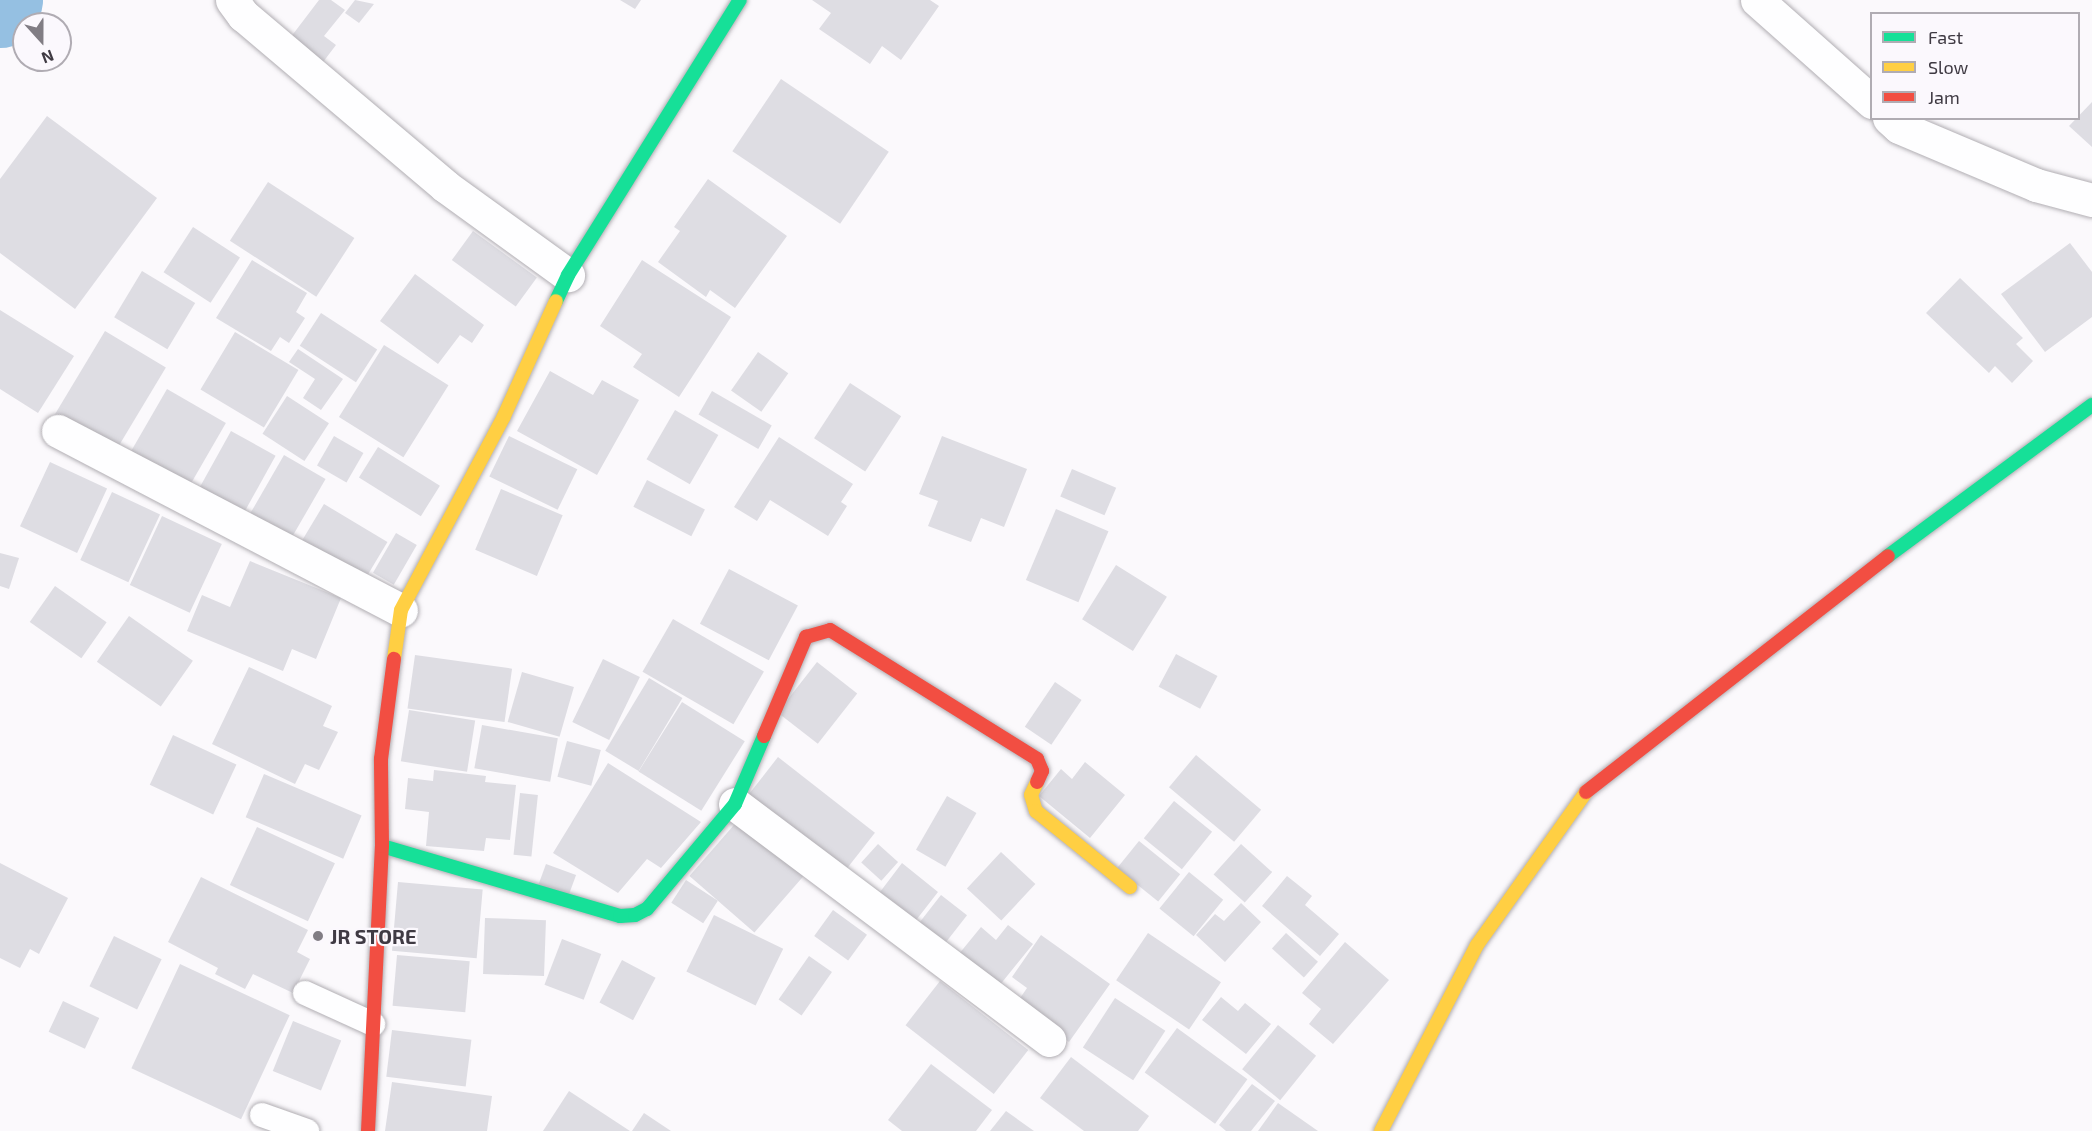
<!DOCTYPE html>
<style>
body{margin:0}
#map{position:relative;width:2092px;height:1131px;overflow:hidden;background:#fbf9fc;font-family:"Exo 2",sans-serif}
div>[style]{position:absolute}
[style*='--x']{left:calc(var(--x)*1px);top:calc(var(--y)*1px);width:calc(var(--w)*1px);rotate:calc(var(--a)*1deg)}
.river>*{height:75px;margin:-37.5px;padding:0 37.5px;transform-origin:37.5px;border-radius:37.5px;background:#95c0e2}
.building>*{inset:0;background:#dedde3;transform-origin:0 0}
.roads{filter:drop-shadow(0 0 2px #b1aeb3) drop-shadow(0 0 2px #b1aeb3)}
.lane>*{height:24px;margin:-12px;padding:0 12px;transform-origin:12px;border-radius:12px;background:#fefeff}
.street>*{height:33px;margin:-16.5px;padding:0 16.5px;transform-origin:16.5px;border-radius:16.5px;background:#fefeff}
.fast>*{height:14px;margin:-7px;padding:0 7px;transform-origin:7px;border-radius:7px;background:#16e098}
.slow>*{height:14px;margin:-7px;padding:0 7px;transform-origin:7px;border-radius:7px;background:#ffcf43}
.jam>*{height:14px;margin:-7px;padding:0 7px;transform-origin:7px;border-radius:7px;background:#f24e42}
.dots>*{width:16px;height:16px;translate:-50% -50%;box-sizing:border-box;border:3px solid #fbf8fd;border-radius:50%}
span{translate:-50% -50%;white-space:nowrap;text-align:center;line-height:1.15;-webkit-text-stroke:4.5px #fbf8fd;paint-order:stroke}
.poi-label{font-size:20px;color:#3f3a43;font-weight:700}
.left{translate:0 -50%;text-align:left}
.legend{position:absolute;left:1870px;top:12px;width:210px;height:108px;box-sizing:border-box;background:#fbf8fd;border:2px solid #b0acb3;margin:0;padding:8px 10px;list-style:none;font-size:18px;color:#3f3a43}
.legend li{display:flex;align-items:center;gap:12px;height:30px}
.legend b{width:30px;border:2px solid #b0acb3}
.north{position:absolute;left:12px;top:12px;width:60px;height:60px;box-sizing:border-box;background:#fbf8fd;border:2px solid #b0acb3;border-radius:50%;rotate:159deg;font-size:16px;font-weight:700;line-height:24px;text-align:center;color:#3f3a43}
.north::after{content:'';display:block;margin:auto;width:21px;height:27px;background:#817d84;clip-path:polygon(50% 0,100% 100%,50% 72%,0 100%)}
</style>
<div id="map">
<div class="river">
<div style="--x:0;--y:10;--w:11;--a:-63"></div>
</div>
<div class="building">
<div style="clip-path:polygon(319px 0,331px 0,345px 10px,324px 36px,336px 45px,317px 70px,284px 46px)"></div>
<div style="clip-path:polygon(355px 0,374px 4px,359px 23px,345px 13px)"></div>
<div style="clip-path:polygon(620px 0,641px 0,635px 9px)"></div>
<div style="clip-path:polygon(812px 0,930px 0,939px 6px,901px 60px,882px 46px,870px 64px,819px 29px,831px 13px)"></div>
<div style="left:781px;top:79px;width:130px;height:87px;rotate:34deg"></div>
<div style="clip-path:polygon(2092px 102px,2092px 147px,2069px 126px)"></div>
<div style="clip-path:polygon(47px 116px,157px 198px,75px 309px,0 253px,0 179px)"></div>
<div style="clip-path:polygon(708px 179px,787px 236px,735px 308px,710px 290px,706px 297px,658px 262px,680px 231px,674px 227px)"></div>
<div style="left:268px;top:182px;width:103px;height:70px;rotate:33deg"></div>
<div style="left:193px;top:227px;width:56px;height:54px;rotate:33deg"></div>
<div style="left:473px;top:231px;width:79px;height:36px;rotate:36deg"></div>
<div style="clip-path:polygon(2070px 243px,2092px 272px,2092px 317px,2045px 352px,2001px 294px)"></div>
<div style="clip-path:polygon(252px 260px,307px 293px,296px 312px,305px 318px,289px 343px,280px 337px,271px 351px,216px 318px)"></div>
<div style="clip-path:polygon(642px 260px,731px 317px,679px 397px,633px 367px,642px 354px,600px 326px)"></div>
<div style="left:142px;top:271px;width:62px;height:54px;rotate:31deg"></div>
<div style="clip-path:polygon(415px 274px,484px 325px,472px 343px,460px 335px,438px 364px,380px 321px)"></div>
<div style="clip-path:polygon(1960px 278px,2023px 338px,2016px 344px,2033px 361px,2012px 383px,1995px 366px,1989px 373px,1926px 313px)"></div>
<div style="clip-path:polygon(0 310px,74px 356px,38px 413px,0 389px)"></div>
<div style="left:321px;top:313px;width:67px;height:39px;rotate:33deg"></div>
<div style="left:105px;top:331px;width:71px;height:105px;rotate:31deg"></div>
<div style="left:235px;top:332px;width:74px;height:67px;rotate:31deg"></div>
<div style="left:384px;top:345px;width:76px;height:85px;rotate:32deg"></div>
<div style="clip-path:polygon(298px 349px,343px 379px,321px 410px,303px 398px,315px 379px,289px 362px)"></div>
<div style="left:758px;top:352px;width:37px;height:47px;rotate:35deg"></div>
<div style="clip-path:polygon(550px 371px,593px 395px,602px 380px,639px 400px,597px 475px,517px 431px)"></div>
<div style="left:850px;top:383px;width:61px;height:66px;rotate:33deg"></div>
<div style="left:167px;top:389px;width:68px;height:80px;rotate:30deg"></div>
<div style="left:712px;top:391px;width:69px;height:27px;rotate:30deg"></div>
<div style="left:287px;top:396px;width:50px;height:45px;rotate:33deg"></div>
<div style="left:675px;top:410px;width:50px;height:57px;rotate:30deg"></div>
<div style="left:231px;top:431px;width:51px;height:77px;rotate:29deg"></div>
<div style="left:334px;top:436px;width:34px;height:34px;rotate:30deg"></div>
<div style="left:509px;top:436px;width:76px;height:45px;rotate:26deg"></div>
<div style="clip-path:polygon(942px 436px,1027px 469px,1004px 527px,981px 518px,971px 542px,928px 526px,938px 501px,919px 494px)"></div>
<div style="clip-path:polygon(779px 437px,853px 484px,841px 502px,847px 506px,828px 536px,770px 500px,757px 521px,734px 507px)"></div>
<div style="left:378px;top:447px;width:73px;height:36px;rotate:32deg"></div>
<div style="left:284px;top:455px;width:48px;height:72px;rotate:30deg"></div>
<div style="left:50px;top:462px;width:63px;height:71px;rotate:25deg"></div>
<div style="left:1072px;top:469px;width:48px;height:30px;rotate:23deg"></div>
<div style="left:647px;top:480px;width:65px;height:30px;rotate:27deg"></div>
<div style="left:501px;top:489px;width:67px;height:66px;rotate:23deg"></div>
<div style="left:112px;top:492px;width:53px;height:75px;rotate:25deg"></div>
<div style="left:324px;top:504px;width:74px;height:49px;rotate:31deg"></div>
<div style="left:1056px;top:509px;width:57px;height:77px;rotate:23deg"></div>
<div style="left:162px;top:516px;width:66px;height:76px;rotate:25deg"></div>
<div style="left:396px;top:533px;width:24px;height:46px;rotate:30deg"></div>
<div style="clip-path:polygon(0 553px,19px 558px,9px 589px,0 586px)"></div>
<div style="clip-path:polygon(250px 561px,341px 598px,316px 659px,292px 649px,283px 671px,187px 631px,202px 595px,230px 607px)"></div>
<div style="left:1116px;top:565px;width:60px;height:64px;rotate:32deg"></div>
<div style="left:729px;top:569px;width:78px;height:62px;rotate:28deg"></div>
<div style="left:55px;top:586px;width:63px;height:44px;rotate:35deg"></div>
<div style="left:129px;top:616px;width:78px;height:56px;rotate:35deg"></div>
<div style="left:673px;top:619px;width:105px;height:61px;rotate:30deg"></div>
<div style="left:1176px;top:654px;width:47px;height:37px;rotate:28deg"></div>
<div style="left:415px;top:655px;width:98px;height:54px;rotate:8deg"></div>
<div style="left:603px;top:659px;width:41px;height:70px;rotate:26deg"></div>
<div style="left:817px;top:662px;width:51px;height:64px;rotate:38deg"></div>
<div style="clip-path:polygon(249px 667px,332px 706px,323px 726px,338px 732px,319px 770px,305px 764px,295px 784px,212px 744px)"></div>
<div style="left:522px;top:672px;width:54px;height:52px;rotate:16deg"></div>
<div style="left:649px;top:678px;width:39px;height:85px;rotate:31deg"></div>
<div style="left:1055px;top:682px;width:32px;height:54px;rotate:34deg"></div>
<div style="left:682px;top:702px;width:74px;height:82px;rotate:32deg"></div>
<div style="left:409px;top:710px;width:67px;height:52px;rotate:9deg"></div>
<div style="left:482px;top:725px;width:77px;height:44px;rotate:10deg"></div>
<div style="left:173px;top:735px;width:70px;height:55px;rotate:25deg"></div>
<div style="left:567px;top:741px;width:35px;height:37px;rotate:15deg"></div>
<div style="left:1196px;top:755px;width:85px;height:42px;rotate:40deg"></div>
<div style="left:778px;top:757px;width:123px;height:55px;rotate:38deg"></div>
<div style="clip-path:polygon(1085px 762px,1125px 795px,1090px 838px,1039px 796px,1061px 769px,1072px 779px)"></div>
<div style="clip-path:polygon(608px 763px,701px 822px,661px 868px,647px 859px,618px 893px,553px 853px)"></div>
<div style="clip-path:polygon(434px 770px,486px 776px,485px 782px,516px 785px,510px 840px,486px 838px,484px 851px,426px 846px,429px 812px,405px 809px,408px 778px,433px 781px)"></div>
<div style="left:264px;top:774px;width:106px;height:47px;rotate:23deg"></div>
<div style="left:520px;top:793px;width:18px;height:62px;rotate:6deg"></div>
<div style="left:947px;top:796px;width:34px;height:62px;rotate:30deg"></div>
<div style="left:1174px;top:801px;width:49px;height:48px;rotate:39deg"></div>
<div style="left:740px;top:818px;width:86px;height:77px;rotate:41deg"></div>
<div style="left:257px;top:827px;width:86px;height:64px;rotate:25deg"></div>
<div style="left:1139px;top:841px;width:53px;height:35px;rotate:39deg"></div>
<div style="left:878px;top:844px;width:27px;height:25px;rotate:42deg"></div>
<div style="left:1241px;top:844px;width:42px;height:41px;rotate:42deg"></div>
<div style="left:1001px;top:852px;width:47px;height:50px;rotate:43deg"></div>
<div style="clip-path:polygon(0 863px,68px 898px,39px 954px,30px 949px,20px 968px,0 958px)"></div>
<div style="clip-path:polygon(902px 863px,938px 892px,910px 928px,891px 913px,897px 905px,880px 892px)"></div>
<div style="left:546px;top:864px;width:32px;height:24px;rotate:20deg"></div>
<div style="left:1189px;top:872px;width:44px;height:47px;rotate:39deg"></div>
<div style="clip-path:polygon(1287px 876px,1312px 896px,1305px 905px,1339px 934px,1320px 956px,1262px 906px)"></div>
<div style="clip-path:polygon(201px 877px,308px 930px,297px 952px,310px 959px,293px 993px,253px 974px,245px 989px,215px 974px,218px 968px,168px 942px)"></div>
<div style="left:686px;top:880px;width:38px;height:27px;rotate:33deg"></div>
<div style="left:398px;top:882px;width:85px;height:69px;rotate:5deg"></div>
<div style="left:941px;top:895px;width:33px;height:46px;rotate:38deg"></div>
<div style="clip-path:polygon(1241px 903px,1261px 922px,1225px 962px,1196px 935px,1215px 914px,1224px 921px)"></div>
<div style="left:833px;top:910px;width:42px;height:32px;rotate:36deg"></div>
<div style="left:714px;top:915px;width:77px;height:63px;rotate:26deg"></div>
<div style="left:485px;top:918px;width:61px;height:56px;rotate:2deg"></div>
<div style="clip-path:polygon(1008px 925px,1033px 944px,995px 991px,954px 960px,981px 927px,996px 940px)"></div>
<div style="left:1148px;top:933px;width:88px;height:57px;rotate:34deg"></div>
<div style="left:1286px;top:933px;width:43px;height:21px;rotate:42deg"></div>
<div style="clip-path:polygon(1041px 935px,1110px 984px,1069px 1042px,1016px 1004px,1027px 988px,1012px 977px)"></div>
<div style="left:114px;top:936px;width:53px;height:56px;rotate:26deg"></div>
<div style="left:562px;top:939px;width:42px;height:49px;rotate:21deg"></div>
<div style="clip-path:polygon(1345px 942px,1389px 980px,1333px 1044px,1309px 1024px,1321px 1009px,1302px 993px)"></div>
<div style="left:397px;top:955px;width:73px;height:51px;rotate:5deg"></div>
<div style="left:809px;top:956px;width:28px;height:53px;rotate:35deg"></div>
<div style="left:622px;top:960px;width:38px;height:48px;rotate:28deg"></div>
<div style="left:180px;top:964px;width:121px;height:115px;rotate:25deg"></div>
<div style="left:940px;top:981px;width:112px;height:56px;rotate:38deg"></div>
<div style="clip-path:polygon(1221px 997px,1238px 1011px,1245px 1003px,1271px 1024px,1246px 1054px,1202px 1020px)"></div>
<div style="left:1115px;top:998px;width:60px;height:59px;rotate:33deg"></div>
<div style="left:63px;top:1001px;width:40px;height:34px;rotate:25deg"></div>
<div style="left:293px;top:1021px;width:52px;height:54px;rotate:22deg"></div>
<div style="left:1278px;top:1025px;width:49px;height:57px;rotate:39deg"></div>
<div style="left:1177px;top:1028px;width:87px;height:55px;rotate:36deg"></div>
<div style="left:392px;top:1030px;width:80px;height:47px;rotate:7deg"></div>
<div style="clip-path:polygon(1071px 1057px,1149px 1116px,1138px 1131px,1084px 1131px,1040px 1098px)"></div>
<div style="clip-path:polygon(931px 1064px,992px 1110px,976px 1131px,902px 1131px,888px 1120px)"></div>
<div style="clip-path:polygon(392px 1082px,492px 1096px,487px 1131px,385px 1131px)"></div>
<div style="clip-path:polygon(1252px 1084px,1275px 1101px,1251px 1131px,1226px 1131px,1219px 1125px)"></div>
<div style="clip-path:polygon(569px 1091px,630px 1131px,543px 1131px)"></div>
<div style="clip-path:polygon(1278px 1103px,1318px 1131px,1258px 1131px)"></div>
<div style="clip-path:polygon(1006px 1111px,1034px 1131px,990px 1131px)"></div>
<div style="clip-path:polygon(644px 1113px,671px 1131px,632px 1131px)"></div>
</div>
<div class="roads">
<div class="lane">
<div style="--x:305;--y:993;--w:75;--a:24.5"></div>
<div style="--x:262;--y:1115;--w:48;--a:19.6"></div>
</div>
<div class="street">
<div style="--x:232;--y:0;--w:19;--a:54"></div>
<div style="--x:243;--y:15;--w:265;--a:40.2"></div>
<div style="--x:445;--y:186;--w:152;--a:35.9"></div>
<div style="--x:1757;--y:0;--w:154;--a:41.6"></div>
<div style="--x:1889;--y:118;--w:13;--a:42"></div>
<div style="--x:1899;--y:127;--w:149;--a:22.9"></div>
<div style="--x:2036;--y:185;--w:58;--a:15"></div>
<div style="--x:58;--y:431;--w:387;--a:27.6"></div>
<div style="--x:735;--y:804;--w:393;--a:36.9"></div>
</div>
<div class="fast">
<div style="--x:556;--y:301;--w:29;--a:-65"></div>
<div style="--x:568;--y:275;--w:324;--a:-58"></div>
<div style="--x:1888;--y:556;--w:254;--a:-36.5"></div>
<div style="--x:382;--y:846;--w:248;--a:16.4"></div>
<div style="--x:620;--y:916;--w:15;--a:-4"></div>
<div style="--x:635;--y:915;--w:13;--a:-27"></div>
<div style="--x:647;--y:909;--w:137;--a:-50"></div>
<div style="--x:735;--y:804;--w:74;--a:-66.9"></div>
</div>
<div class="slow">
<div style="--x:394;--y:659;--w:49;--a:-81.9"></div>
<div style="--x:401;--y:610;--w:220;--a:-62"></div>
<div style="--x:504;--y:416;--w:126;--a:-65.7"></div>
<div style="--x:1037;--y:782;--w:14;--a:115"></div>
<div style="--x:1031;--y:795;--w:17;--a:73"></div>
<div style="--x:1036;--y:811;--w:121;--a:39"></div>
<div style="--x:1381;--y:1131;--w:209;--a:-62.7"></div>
<div style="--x:1477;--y:945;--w:188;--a:-54.5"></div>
</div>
<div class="jam">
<div style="--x:764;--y:736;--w:108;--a:-67"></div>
<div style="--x:806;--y:637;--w:25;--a:-16"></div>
<div style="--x:830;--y:630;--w:244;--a:31.9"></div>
<div style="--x:1037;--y:759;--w:13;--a:67"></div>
<div style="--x:1042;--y:771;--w:12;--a:114"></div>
<div style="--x:1586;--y:792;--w:383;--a:-38"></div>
<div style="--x:368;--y:1131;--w:285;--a:-87.2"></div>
<div style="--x:382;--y:846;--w:87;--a:-90.7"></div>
<div style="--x:381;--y:759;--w:101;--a:-82.6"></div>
</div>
</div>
<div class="dots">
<div style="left:318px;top:936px;background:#817d84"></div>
</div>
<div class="poi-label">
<span class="left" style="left:330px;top:936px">JR STORE</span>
</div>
<ul class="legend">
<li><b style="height:8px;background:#16e098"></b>Fast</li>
<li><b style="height:8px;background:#ffcf43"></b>Slow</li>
<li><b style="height:8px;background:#f24e42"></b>Jam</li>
</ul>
<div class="north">N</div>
</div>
